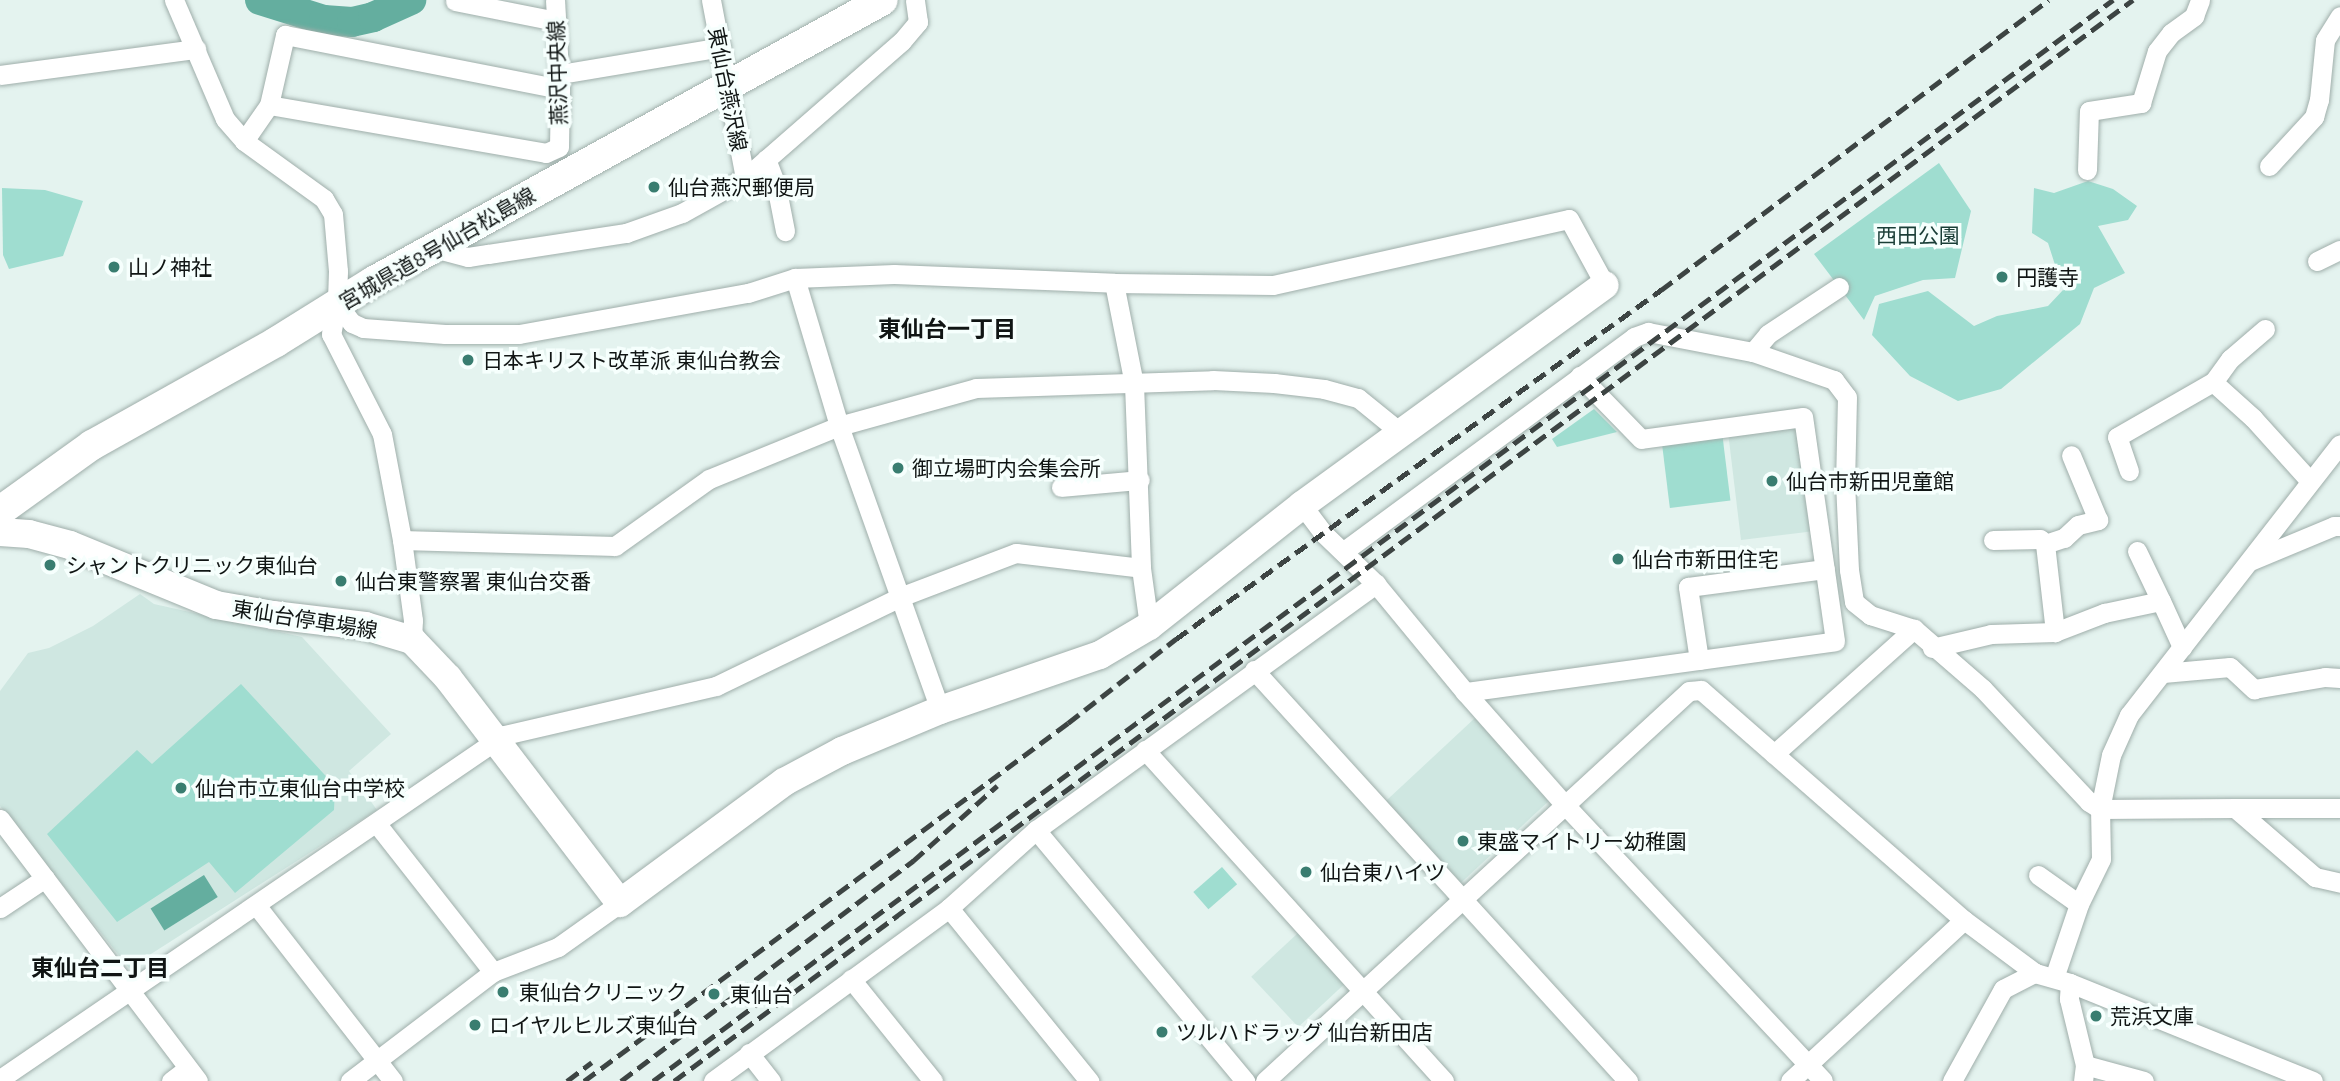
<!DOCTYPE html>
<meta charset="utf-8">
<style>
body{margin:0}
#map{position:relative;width:2340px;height:1081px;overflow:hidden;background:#e4f3ef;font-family:Ubuntu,"Noto Sans JP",sans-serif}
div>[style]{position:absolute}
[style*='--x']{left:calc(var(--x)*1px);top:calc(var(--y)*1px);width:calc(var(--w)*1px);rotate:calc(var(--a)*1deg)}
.built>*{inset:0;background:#cfe7e1;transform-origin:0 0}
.green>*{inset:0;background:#9fddd0;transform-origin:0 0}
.water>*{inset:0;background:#64ae9f;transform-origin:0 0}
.river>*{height:30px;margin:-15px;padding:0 15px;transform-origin:15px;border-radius:15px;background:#64ae9f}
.roads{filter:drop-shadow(0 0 2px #9faeaa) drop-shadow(0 0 2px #9faeaa)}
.street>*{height:19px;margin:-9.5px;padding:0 9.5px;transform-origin:9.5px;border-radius:9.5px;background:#fff}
.secondary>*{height:28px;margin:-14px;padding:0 14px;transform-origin:14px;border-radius:14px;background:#fff}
.primary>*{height:30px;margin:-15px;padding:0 15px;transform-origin:15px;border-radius:15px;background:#fff}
.rail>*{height:5px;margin-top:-2.5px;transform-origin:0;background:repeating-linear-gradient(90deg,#3d4443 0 14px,transparent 0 21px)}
.dots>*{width:19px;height:19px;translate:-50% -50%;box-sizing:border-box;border:4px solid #f6fffd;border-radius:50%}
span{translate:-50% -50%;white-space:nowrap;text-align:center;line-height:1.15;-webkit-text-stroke:7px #f6fffd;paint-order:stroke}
.street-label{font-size:21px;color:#101514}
.poi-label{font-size:21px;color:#101514}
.left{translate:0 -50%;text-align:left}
.park-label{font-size:21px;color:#1a3e37}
.neighbourhood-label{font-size:23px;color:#101514;font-weight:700}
</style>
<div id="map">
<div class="built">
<div style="clip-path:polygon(1793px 423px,1803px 431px,1815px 531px,1741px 540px,1728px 432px)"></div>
<div style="clip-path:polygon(140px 594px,154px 604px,302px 637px,391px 734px,349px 771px,377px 810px,129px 968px,0 806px,0 691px,28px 653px,49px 648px,93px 626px)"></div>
<div style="left:1476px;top:717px;width:111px;height:124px;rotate:47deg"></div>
<div style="left:1298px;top:933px;width:69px;height:64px;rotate:47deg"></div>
</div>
<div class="green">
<div style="clip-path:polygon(1939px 163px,1971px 211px,1955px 278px,1923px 280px,1875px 296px,1864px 320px,1814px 254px)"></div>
<div style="clip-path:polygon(2088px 181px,2113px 189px,2137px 206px,2128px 220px,2098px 226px,2125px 273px,2094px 288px,2080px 324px,2001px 389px,1958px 401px,1910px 376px,1872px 335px,1879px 304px,1928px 291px,1974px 326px,1997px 316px,2048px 306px,2079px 273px,2057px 271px,2048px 243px,2032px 233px,2034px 188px,2054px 193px)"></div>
<div style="clip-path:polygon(2px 188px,45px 190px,83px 201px,63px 256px,9px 269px,3px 255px)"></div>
<div style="clip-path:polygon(1594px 409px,1617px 432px,1557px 447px,1552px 439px)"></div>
<div style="left:1722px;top:432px;width:69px;height:61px;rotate:83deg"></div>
<div style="clip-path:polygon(241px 684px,335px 786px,334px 810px,235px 893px,209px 862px,117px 922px,47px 834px,137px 750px,152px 764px)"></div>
<div style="left:1222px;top:867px;width:23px;height:38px;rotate:49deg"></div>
</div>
<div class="water">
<div style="left:204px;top:875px;width:26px;height:63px;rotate:58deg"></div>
</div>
<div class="river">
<div style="--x:260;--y:0;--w:67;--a:17.4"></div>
<div style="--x:324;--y:20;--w:28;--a:4"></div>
<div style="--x:352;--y:22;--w:22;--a:-13"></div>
<div style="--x:373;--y:17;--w:42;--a:-24.1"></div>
</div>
<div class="roads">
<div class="street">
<div style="--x:174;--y:0;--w:129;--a:66.8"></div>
<div style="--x:225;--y:119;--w:29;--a:49"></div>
<div style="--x:244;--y:141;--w:99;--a:35.9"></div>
<div style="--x:324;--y:199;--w:17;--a:59"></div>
<div style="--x:333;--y:214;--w:57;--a:85"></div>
<div style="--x:338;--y:271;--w:33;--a:92"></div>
<div style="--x:337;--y:304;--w:31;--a:101"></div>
<div style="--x:331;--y:334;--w:112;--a:63"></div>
<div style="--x:382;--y:434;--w:108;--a:79.3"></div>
<div style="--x:402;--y:540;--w:81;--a:82.2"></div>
<div style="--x:413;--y:620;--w:20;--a:93"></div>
<div style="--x:711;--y:0;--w:181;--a:79.2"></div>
<div style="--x:455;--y:1;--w:103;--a:11.2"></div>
<div style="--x:560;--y:74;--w:163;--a:-9.5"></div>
<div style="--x:0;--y:75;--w:198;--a:-7.6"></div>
<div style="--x:269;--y:105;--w:281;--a:9.8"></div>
<div style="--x:546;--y:153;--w:14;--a:-25"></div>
<div style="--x:559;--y:147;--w:58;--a:-89"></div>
<div style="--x:560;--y:89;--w:89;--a:-93.2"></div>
<div style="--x:244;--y:141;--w:44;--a:-55.2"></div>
<div style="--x:269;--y:105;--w:72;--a:-77.1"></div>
<div style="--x:285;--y:35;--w:280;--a:11.1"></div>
<div style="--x:766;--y:159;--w:28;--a:69"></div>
<div style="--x:776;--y:185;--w:47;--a:78.9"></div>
<div style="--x:2269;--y:166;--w:67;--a:-47.4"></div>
<div style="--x:2314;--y:117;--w:18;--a:-74"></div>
<div style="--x:2319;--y:100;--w:60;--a:-84.3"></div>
<div style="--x:2325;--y:40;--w:28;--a:-58"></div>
<div style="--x:2087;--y:170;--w:59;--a:-88.1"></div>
<div style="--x:2089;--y:111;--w:53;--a:-8.7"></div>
<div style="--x:2141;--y:103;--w:54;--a:-72.9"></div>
<div style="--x:2157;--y:51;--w:23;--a:-52"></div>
<div style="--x:2171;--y:33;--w:29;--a:-36"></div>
<div style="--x:2194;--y:16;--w:17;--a:-69"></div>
<div style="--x:434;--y:248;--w:35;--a:15"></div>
<div style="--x:468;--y:257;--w:20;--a:-9"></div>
<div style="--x:488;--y:254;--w:140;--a:-8.7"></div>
<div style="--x:626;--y:233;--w:59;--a:-19.7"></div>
<div style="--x:682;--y:213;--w:72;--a:-29.1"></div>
<div style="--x:745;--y:178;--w:208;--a:-41.1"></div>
<div style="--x:902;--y:41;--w:25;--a:-50"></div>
<div style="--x:918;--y:22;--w:22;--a:-98"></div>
<div style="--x:2317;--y:261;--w:25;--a:-26"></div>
<div style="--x:795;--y:278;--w:154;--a:73.4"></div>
<div style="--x:839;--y:426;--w:301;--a:70.4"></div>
<div style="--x:1114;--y:283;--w:103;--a:78.8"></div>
<div style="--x:1134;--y:384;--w:184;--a:87.8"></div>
<div style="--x:1141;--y:568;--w:59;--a:82.1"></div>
<div style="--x:337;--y:304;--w:24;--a:52"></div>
<div style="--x:352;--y:323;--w:12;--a:24"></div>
<div style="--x:363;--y:328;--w:82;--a:4.2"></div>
<div style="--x:445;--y:334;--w:74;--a:0"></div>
<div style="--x:519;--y:334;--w:233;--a:-10.2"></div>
<div style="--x:748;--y:293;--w:49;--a:-17.7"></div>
<div style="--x:795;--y:278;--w:99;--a:-2.3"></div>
<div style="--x:894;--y:274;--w:220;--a:2.3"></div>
<div style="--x:1114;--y:283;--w:159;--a:0.7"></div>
<div style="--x:1273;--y:285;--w:303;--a:-12.6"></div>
<div style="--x:1569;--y:219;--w:75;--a:61.4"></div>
<div style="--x:2265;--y:329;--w:46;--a:139.4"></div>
<div style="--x:2230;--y:359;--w:29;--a:126"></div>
<div style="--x:2213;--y:382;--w:54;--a:42"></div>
<div style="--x:2253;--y:418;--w:85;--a:47.9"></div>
<div style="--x:1753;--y:352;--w:23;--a:-50"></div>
<div style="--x:1768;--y:334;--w:85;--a:-33.5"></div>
<div style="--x:2129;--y:471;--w:36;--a:-109"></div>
<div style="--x:2117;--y:437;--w:111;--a:-29.8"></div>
<div style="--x:1061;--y:487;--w:79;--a:-5.1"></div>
<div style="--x:1302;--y:505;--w:35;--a:53"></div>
<div style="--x:1323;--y:533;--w:74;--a:43.9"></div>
<div style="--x:1376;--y:584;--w:140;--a:50.5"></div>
<div style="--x:1465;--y:692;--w:152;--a:48.5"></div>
<div style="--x:1566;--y:806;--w:376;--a:46.9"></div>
<div style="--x:402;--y:540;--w:213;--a:1.6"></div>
<div style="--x:615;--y:546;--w:115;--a:-35.5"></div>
<div style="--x:709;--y:479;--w:140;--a:-22.2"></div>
<div style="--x:839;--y:426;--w:142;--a:-15.5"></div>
<div style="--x:976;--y:388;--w:237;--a:-1.9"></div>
<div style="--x:1213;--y:380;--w:61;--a:2.8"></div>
<div style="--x:1274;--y:383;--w:50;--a:6.8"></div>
<div style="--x:1324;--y:389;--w:35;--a:15"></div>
<div style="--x:1358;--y:398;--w:55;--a:39.1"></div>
<div style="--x:1993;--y:540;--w:47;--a:-1.2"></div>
<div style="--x:2040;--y:539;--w:7;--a:45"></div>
<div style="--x:2045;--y:544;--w:89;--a:83.5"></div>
<div style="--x:2045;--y:544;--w:20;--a:-18"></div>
<div style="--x:2064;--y:538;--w:19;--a:-43"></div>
<div style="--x:2078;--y:525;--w:21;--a:-14"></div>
<div style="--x:2098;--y:520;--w:70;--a:-112.6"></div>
<div style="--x:1344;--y:551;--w:360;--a:-36.4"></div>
<div style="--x:1634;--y:337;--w:15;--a:-20"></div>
<div style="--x:1648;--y:332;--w:107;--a:10.8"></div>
<div style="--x:1753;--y:352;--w:86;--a:19.1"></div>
<div style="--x:1834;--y:380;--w:21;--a:53"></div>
<div style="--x:1847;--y:397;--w:85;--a:91.3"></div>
<div style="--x:1845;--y:482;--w:88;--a:87.4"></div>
<div style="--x:1849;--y:570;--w:32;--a:81"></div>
<div style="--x:1854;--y:602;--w:21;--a:39"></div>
<div style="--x:1870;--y:615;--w:46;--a:17.7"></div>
<div style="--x:1914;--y:629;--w:91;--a:41"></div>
<div style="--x:1983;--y:689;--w:155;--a:46.8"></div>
<div style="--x:2089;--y:802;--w:13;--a:32"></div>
<div style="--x:2100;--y:809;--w:55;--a:-78.5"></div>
<div style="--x:2111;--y:755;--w:44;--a:-65.8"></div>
<div style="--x:2129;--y:715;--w:343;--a:-52.1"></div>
<div style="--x:2137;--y:551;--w:55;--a:64.4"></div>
<div style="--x:2250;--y:561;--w:91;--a:-22.6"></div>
<div style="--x:2334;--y:526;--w:6;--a:0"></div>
<div style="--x:1932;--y:648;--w:61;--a:-13.3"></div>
<div style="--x:1991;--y:634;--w:64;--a:-1.8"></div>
<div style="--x:2055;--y:632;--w:53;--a:-21.2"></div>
<div style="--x:2104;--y:613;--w:58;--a:-11.9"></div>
<div style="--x:2161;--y:601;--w:51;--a:65.5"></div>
<div style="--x:1699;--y:660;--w:74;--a:-98.6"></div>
<div style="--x:1688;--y:587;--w:138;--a:-7.5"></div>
<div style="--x:1254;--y:670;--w:556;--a:47.7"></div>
<div style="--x:2163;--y:673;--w:67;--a:-5.1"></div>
<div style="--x:2230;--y:667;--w:33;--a:43"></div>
<div style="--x:2254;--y:689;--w:72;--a:-9.6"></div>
<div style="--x:2325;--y:677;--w:15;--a:4"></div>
<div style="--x:1465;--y:692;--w:373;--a:-7.8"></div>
<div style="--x:1835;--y:641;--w:226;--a:-98.1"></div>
<div style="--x:1803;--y:417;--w:163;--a:172.3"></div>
<div style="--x:1641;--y:439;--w:88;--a:-134.1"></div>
<div style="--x:1145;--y:750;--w:446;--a:47.9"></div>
<div style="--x:1774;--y:754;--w:188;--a:-41.8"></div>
<div style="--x:2235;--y:808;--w:105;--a:0"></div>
<div style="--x:0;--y:819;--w:328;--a:52.9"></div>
<div style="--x:377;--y:824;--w:188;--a:51.9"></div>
<div style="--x:1036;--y:830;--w:327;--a:50.2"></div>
<div style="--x:2038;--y:875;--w:50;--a:35.3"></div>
<div style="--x:256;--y:905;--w:223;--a:52.1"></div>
<div style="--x:0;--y:908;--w:54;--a:-33.7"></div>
<div style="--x:949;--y:908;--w:223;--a:51"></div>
<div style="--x:2054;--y:978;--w:78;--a:-71.3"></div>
<div style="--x:2079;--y:904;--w:50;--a:-63.9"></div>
<div style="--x:2101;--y:859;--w:50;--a:-91.1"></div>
<div style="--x:2100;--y:809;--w:135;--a:-0.4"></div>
<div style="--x:2235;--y:808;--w:106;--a:40.8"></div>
<div style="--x:2315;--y:877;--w:26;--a:13"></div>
<div style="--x:851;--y:979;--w:131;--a:51.2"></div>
<div style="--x:2070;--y:983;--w:16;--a:94"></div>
<div style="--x:2069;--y:999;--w:68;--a:76.4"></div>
<div style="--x:2085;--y:1065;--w:16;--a:97"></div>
<div style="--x:749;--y:1053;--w:36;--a:52"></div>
<div style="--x:2085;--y:1065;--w:61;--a:15.2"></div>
<div style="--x:0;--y:1079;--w:610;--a:-34.32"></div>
<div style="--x:504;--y:735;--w:218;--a:-13"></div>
<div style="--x:716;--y:686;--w:204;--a:-25.8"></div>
<div style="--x:900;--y:597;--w:124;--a:-20.8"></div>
<div style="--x:1016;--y:553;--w:126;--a:6.8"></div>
<div style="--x:171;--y:1081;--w:21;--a:-37"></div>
<div style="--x:350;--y:1081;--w:180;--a:-37.3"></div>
<div style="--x:493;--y:972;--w:70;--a:-21"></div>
<div style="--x:558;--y:947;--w:76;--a:-35.4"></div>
<div style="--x:713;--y:1081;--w:293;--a:-36.2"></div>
<div style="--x:949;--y:908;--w:117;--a:-41.9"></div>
<div style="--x:1036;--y:830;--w:420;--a:-35.9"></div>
<div style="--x:1265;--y:1081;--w:576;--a:-42.61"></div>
<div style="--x:1689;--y:691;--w:12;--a:-5"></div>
<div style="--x:1701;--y:690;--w:349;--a:41.2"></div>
<div style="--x:1964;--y:920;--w:89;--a:36.7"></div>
<div style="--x:2035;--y:973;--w:36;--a:16"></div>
<div style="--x:2070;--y:983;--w:262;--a:22"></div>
<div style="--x:1790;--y:1081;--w:237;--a:-42.8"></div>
<div style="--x:1952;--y:1081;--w:105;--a:-61"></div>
<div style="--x:2003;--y:989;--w:36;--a:-27"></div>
</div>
<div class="secondary">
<div style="--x:0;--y:532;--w:29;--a:4"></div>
<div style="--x:29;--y:534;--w:42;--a:15"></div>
<div style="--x:70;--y:545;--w:158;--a:22.3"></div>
<div style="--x:216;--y:605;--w:58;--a:10"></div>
<div style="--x:273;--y:615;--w:93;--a:6.8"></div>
<div style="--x:365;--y:626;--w:49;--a:16.6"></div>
<div style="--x:412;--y:640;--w:52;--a:46.5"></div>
<div style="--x:448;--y:678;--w:283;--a:52.6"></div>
<div style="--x:620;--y:903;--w:204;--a:-36.4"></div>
<div style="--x:784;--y:782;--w:66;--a:-28.1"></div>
<div style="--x:842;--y:751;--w:106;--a:-22.7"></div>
<div style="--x:940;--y:710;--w:169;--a:-19"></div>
<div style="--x:1100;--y:655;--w:57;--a:-30.6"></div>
<div style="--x:1149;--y:626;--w:195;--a:-38.3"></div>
<div style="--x:1302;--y:505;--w:374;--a:-36"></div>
</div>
<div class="primary">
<div style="--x:0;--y:511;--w:113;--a:-35.7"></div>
<div style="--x:92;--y:445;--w:211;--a:-29.2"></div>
<div style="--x:276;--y:342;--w:115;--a:-31.9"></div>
<div style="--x:374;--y:281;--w:581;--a:-28.9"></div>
</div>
</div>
<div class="rail">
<div style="--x:567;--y:1081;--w:31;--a:-37"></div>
<div style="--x:584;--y:1081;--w:602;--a:-36.49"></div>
<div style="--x:1068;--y:723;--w:137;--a:-37.9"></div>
<div style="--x:1176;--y:639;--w:598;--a:-35.74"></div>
<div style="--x:1661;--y:290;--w:484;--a:-36.8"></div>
<div style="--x:621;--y:1081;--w:366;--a:-37"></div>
<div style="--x:913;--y:861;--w:113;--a:-41.8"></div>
<div style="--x:653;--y:1081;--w:1817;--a:-36.52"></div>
<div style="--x:674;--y:1081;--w:1816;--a:-36.54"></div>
</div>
<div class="dots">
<div style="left:654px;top:187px;background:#397d70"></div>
<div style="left:114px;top:267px;background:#397d70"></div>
<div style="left:2002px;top:277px;background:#397d70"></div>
<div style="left:468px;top:360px;background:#397d70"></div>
<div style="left:898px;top:468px;background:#397d70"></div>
<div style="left:1772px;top:481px;background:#397d70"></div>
<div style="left:1618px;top:559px;background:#397d70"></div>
<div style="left:50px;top:565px;background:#397d70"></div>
<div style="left:341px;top:581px;background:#397d70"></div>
<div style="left:181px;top:788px;background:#397d70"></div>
<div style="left:1463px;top:841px;background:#397d70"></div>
<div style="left:1306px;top:872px;background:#397d70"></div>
<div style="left:503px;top:992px;background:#397d70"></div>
<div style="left:714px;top:994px;background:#397d70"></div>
<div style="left:2096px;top:1016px;background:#397d70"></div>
<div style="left:475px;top:1025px;background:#397d70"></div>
<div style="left:1162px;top:1032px;background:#397d70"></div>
</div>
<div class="street-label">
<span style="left:557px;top:73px;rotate:-92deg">燕沢中央線</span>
<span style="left:728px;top:89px;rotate:79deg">東仙台燕沢線</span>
<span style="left:437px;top:248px;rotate:-30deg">宮城県道8号仙台松島線</span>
<span style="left:305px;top:619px;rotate:9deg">東仙台停車場線</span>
</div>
<div class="poi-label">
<span class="left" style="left:668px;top:187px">仙台燕沢郵便局</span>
<span class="left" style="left:128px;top:267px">山ノ神社</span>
<span class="left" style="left:2016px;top:277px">円護寺</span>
<span class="left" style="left:482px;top:360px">日本キリスト改革派 東仙台教会</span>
<span class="left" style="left:912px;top:468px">御立場町内会集会所</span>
<span class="left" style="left:1786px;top:481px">仙台市新田児童館</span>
<span class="left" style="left:1632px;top:559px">仙台市新田住宅</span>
<span class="left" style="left:66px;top:565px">シャントクリニック東仙台</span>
<span class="left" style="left:355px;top:581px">仙台東警察署 東仙台交番</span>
<span class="left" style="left:195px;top:788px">仙台市立東仙台中学校</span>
<span class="left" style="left:1477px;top:841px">東盛マイトリー幼稚園</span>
<span class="left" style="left:1320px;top:872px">仙台東ハイツ</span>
<span class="left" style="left:519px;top:992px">東仙台クリニック</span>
<span class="left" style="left:730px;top:994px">東仙台</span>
<span class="left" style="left:2110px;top:1016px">荒浜文庫</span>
<span class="left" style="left:489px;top:1025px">ロイヤルヒルズ東仙台</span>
<span class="left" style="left:1176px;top:1032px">ツルハドラッグ 仙台新田店</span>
</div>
<div class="park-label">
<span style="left:1918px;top:235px">西田公園</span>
</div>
<div class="neighbourhood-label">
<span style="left:947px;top:329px">東仙台一丁目</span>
<span style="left:100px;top:968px">東仙台二丁目</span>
</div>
</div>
